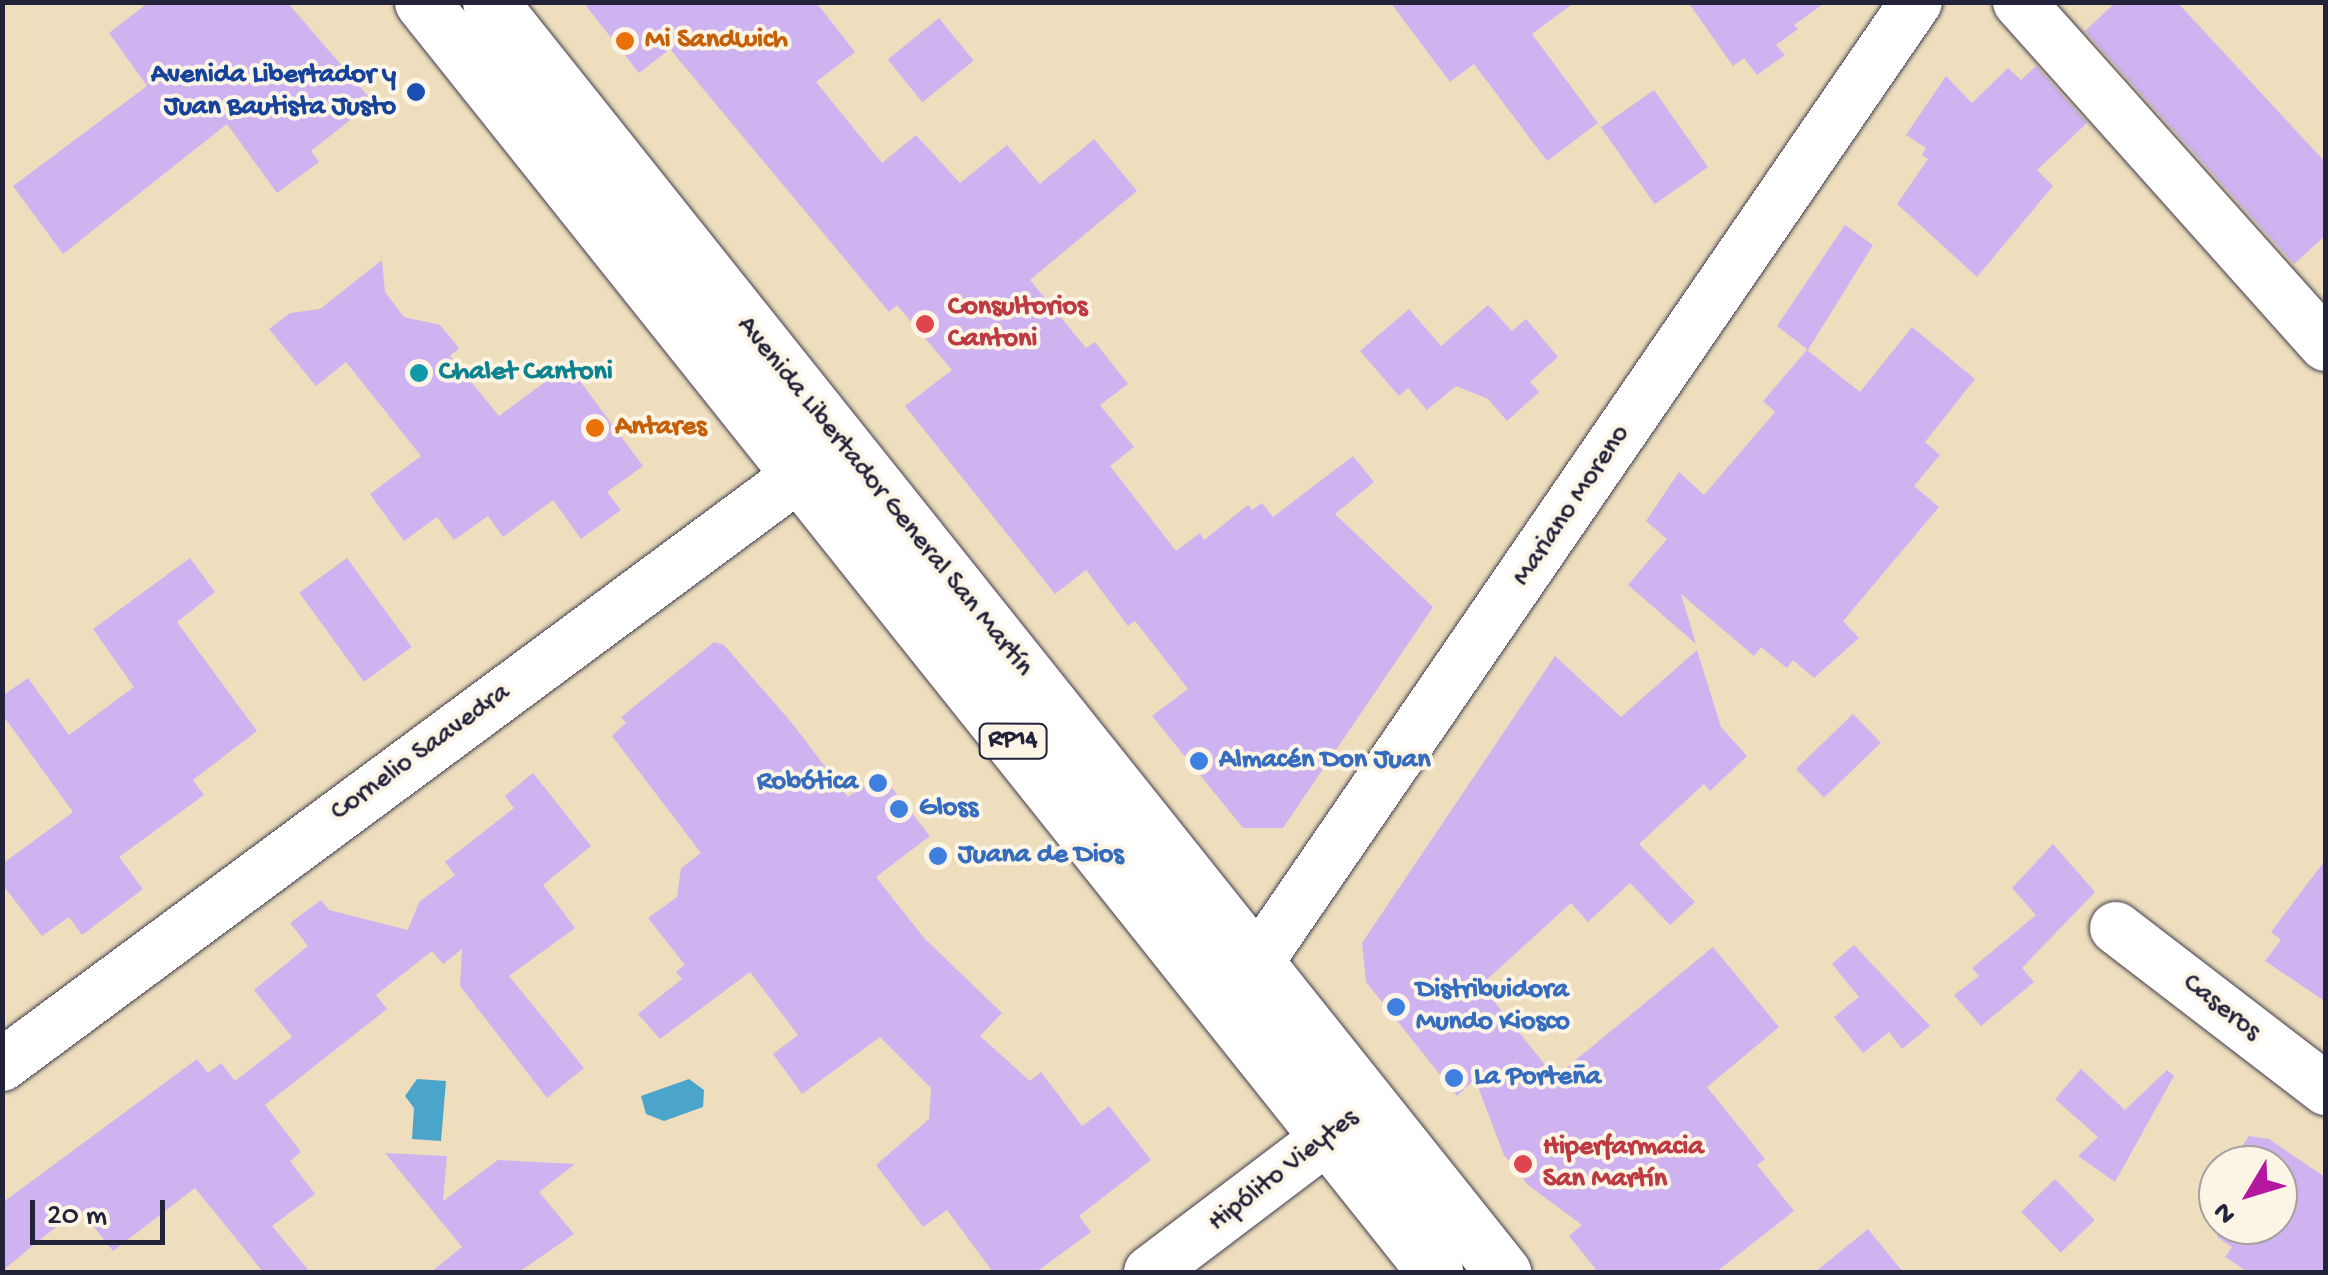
<!DOCTYPE html>
<meta charset="utf-8">
<style>
body{margin:0}
#map{position:relative;width:2328px;height:1275px;overflow:hidden;background:#eedebd;font-family:"Gochi Hand",sans-serif}
div>[style]{position:absolute}
[style*='--x']{left:calc(var(--x)*1px);top:calc(var(--y)*1px);width:calc(var(--w)*1px);rotate:calc(var(--a)*1deg)}
.water>*{inset:0;background:#4ba4c9}
.building>*{inset:0;background:#cfb3f1;transform-origin:0 0}
.roads{filter:drop-shadow(0 0 2px #413e4e) drop-shadow(0 0 2px #413e4e)}
.street>*{height:52px;margin:-26px;padding:0 26px;transform-origin:26px;border-radius:26px;background:#fff}
.primary>*{height:55px;margin:-27.5px;padding:0 27.5px;transform-origin:27.5px;border-radius:27.5px;background:#fff}
.dots>*{width:28px;height:28px;translate:-50% -50%;box-sizing:border-box;border:5px solid #fcf5e5;border-radius:50%}
span{translate:-50% -50%;white-space:nowrap;text-align:center;line-height:1.15;-webkit-text-stroke:8px #fcf5e5;paint-order:stroke}
.shield-label span{padding:2px 8px;background:#fcf5e5;border:2px solid;border-radius:8px;-webkit-text-stroke-width:0}
.shield-label{font-size:25px;color:#22223b;font-weight:700}
.food-label{font-size:28px;color:#c56008;font-weight:700}
.left{translate:0 -50%;text-align:left}
.transit-label{font-size:28px;color:#164399;font-weight:700}
.right{translate:-100% -50%;text-align:right}
.health-label{font-size:28px;color:#be3a42;font-weight:700}
.culture-label{font-size:28px;color:#0d838f;font-weight:700}
.street-label{font-size:28px;color:#22223b}
.shop-label{font-size:28px;color:#366cbe;font-weight:700}
.frame{position:absolute;inset:0;border:5px solid #22223b;pointer-events:none}
.north{position:absolute;left:2198px;top:1145px;width:100px;height:100px;box-sizing:border-box;background:#fcf5e5;border:2px solid #a5a1a1;border-radius:50%;rotate:232deg;font-size:28px;font-weight:700;line-height:40px;text-align:center;color:#22223b}
.north::after{content:'';display:block;margin:auto;width:35px;height:45px;background:#b5179e;clip-path:polygon(50% 0,100% 100%,50% 72%,0 100%)}
.scale{position:absolute;left:30px;top:1200px;width:135px;height:45px;box-sizing:border-box;border:5px solid #22223b;border-top:0;padding-left:12px;font-size:30px;line-height:35px;white-space:nowrap;color:#22223b;-webkit-text-stroke:8px #fcf5e5;paint-order:stroke}
</style>
<div id="map">
<div class="water">
<div style="clip-path:polygon(417px 1079px,446px 1081px,441px 1141px,412px 1139px,414px 1108px,405px 1096px)"></div>
<div style="clip-path:polygon(689px 1079px,704px 1090px,703px 1107px,664px 1121px,646px 1114px,641px 1096px)"></div>
</div>
<div class="building">
<div style="clip-path:polygon(149px 2px,287px 2px,373px 102px,311px 151px,319px 162px,277px 193px,227px 124px,63px 254px,13px 186px,147px 86px,109px 33px)"></div>
<div style="clip-path:polygon(583px 2px,816px 2px,855px 52px,816px 82px,882px 163px,916px 135px,960px 183px,1007px 145px,1040px 184px,1094px 139px,1137px 191px,1030px 280px,1086px 348px,1095px 342px,1128px 384px,1100px 405px,1134px 447px,1110px 466px,1176px 551px,1200px 533px,1204px 540px,1248px 505px,1252px 510px,1262px 503px,1273px 517px,1353px 456px,1374px 482px,1335px 514px,1433px 607px,1283px 828px,1243px 828px,1152px 716px,1188px 689px,1135px 621px,1128px 626px,1086px 570px,1055px 594px,905px 406px,952px 370px,897px 305px,889px 312px,670px 49px,639px 73px)"></div>
<div style="clip-path:polygon(1390px 2px,1575px 2px,1532px 34px,1598px 123px,1547px 161px,1474px 64px,1450px 82px)"></div>
<div style="clip-path:polygon(1688px 2px,1826px 2px,1794px 25px,1798px 29px,1776px 45px,1785px 55px,1757px 75px,1744px 58px,1733px 66px)"></div>
<div style="clip-path:polygon(2116px 2px,2177px 2px,2326px 163px,2326px 235px,2294px 264px,2085px 31px)"></div>
<div style="left:939px;top:18px;width:55px;height:66px;rotate:51deg"></div>
<div style="clip-path:polygon(2036px 66px,2087px 123px,2037px 170px,2053px 186px,1977px 277px,1897px 204px,1928px 159px,1922px 155px,1926px 148px,1906px 135px,1946px 76px,1972px 103px,2008px 68px,2021px 80px)"></div>
<div style="left:1654px;top:90px;width:94px;height:65px;rotate:55deg"></div>
<div style="clip-path:polygon(1845px 225px,1873px 245px,1808px 350px,1777px 326px)"></div>
<div style="clip-path:polygon(382px 260px,385px 292px,404px 317px,440px 325px,459px 348px,450px 356px,499px 416px,568px 365px,643px 466px,607px 492px,621px 510px,581px 539px,553px 500px,503px 537px,488px 516px,454px 540px,437px 517px,404px 541px,370px 494px,421px 456px,346px 362px,316px 386px,269px 329px,290px 313px,320px 309px)"></div>
<div style="clip-path:polygon(1488px 305px,1512px 331px,1526px 319px,1558px 357px,1530px 382px,1539px 392px,1507px 421px,1488px 399px,1456px 386px,1427px 410px,1408px 388px,1399px 396px,1360px 351px,1409px 309px,1441px 346px)"></div>
<div style="clip-path:polygon(1912px 327px,1975px 379px,1925px 442px,1940px 455px,1914px 486px,1939px 507px,1843px 621px,1859px 638px,1814px 678px,1793px 660px,1787px 668px,1761px 647px,1754px 656px,1681px 594px,1696px 644px,1628px 585px,1667px 539px,1646px 521px,1679px 472px,1704px 495px,1775px 412px,1763px 401px,1807px 350px,1860px 392px)"></div>
<div style="clip-path:polygon(190px 558px,215px 592px,177px 622px,257px 731px,193px 780px,204px 795px,119px 857px,143px 889px,82px 935px,69px 917px,42px 936px,2px 884px,2px 864px,73px 812px,2px 714px,2px 696px,28px 678px,69px 735px,134px 687px,93px 629px)"></div>
<div style="left:347px;top:558px;width:110px;height:59px;rotate:54deg"></div>
<div style="clip-path:polygon(714px 642px,724px 645px,792px 723px,848px 797px,880px 773px,930px 836px,876px 877px,924px 938px,1002px 1013px,980px 1036px,1030px 1081px,1041px 1072px,1082px 1126px,1109px 1106px,1151px 1160px,1079px 1216px,1091px 1232px,1036px 1272px,993px 1272px,947px 1210px,923px 1227px,876px 1165px,929px 1119px,931px 1088px,880px 1037px,802px 1094px,773px 1054px,798px 1035px,750px 972px,660px 1039px,638px 1014px,682px 979px,676px 972px,685px 965px,648px 918px,677px 897px,681px 868px,701px 853px,612px 736px,626px 723px,621px 717px)"></div>
<div style="clip-path:polygon(1697px 650px,1721px 727px,1747px 756px,1710px 791px,1704px 784px,1639px 844px,1695px 902px,1670px 925px,1630px 883px,1588px 922px,1571px 903px,1481px 985px,1555px 1077px,1713px 947px,1779px 1027px,1707px 1087px,1765px 1159px,1757px 1165px,1794px 1211px,1716px 1272px,1598px 1272px,1569px 1236px,1582px 1225px,1528px 1185px,1504px 1155px,1475px 1079px,1457px 1096px,1366px 982px,1362px 943px,1555px 656px,1621px 717px)"></div>
<div style="left:1853px;top:714px;width:40px;height:79px;rotate:46deg"></div>
<div style="clip-path:polygon(533px 773px,591px 846px,543px 885px,575px 928px,509px 976px,584px 1068px,547px 1098px,460px 986px,462px 949px,443px 964px,432px 951px,376px 995px,387px 1009px,265px 1105px,301px 1152px,290px 1161px,315px 1194px,272px 1226px,310px 1272px,263px 1272px,195px 1188px,113px 1251px,79px 1208px,2px 1271px,2px 1203px,197px 1059px,208px 1073px,221px 1063px,235px 1081px,292px 1037px,254px 990px,308px 946px,290px 923px,321px 900px,329px 910px,408px 930px,419px 902px,455px 875px,445px 862px,514px 808px,505px 796px)"></div>
<div style="clip-path:polygon(2053px 844px,2095px 892px,2022px 968px,2034px 982px,1981px 1026px,1954px 995px,1979px 976px,1972px 968px,2036px 915px,2012px 888px)"></div>
<div style="clip-path:polygon(2326px 859px,2326px 1002px,2265px 961px,2281px 940px,2271px 932px)"></div>
<div style="clip-path:polygon(1854px 945px,1930px 1026px,1902px 1049px,1889px 1032px,1863px 1053px,1834px 1017px,1859px 997px,1832px 964px)"></div>
<div style="clip-path:polygon(2081px 1069px,2125px 1110px,2167px 1070px,2174px 1076px,2115px 1182px,2078px 1156px,2098px 1137px,2055px 1099px)"></div>
<div style="clip-path:polygon(2249px 1136px,2269px 1139px,2326px 1178px,2326px 1272px,2248px 1272px,2225px 1257px,2232px 1247px,2217px 1237px,2218px 1224px,2278px 1225px,2278px 1165px,2229px 1165px)"></div>
<div style="clip-path:polygon(385px 1153px,447px 1156px,443px 1201px,498px 1160px,575px 1164px,539px 1192px,574px 1234px,519px 1272px,431px 1272px,462px 1247px)"></div>
<div style="left:2055px;top:1179px;width:57px;height:47px;rotate:46deg"></div>
<div style="clip-path:polygon(1868px 1229px,1903px 1272px,1815px 1272px)"></div>
</div>
<div class="roads">
<div class="street">
<div style="--x:2019;--y:2;--w:460;--a:48.2"></div>
<div style="--x:2116;--y:928;--w:265;--a:37.5"></div>
<div style="--x:1232;--y:999;--w:1209;--a:-55.55"></div>
<div style="--x:2;--y:1065;--w:1034;--a:-36.5"></div>
<div style="--x:1150;--y:1272;--w:268;--a:-37.1"></div>
</div>
<div class="primary">
<div style="--x:422;--y:2;--w:1625;--a:51.42"></div>
<div style="--x:490;--y:2;--w:1625;--a:51.42"></div>
</div>
</div>
<div class="dots">
<div style="left:625px;top:41px;background:#e8710a"></div>
<div style="left:416px;top:92px;background:#1a4fb4"></div>
<div style="left:925px;top:324px;background:#e0444e"></div>
<div style="left:419px;top:373px;background:#0f9aa8"></div>
<div style="left:595px;top:428px;background:#e8710a"></div>
<div style="left:1199px;top:761px;background:#3f7fe0"></div>
<div style="left:878px;top:783px;background:#3f7fe0"></div>
<div style="left:899px;top:809px;background:#3f7fe0"></div>
<div style="left:938px;top:856px;background:#3f7fe0"></div>
<div style="left:1396px;top:1007px;background:#3f7fe0"></div>
<div style="left:1454px;top:1078px;background:#3f7fe0"></div>
<div style="left:1523px;top:1164px;background:#e0444e"></div>
</div>
<div class="shield-label">
<span style="left:1013px;top:741px">RP14</span>
</div>
<div class="food-label">
<span class="left" style="left:645px;top:41px">Mi Sandwich</span>
<span class="left" style="left:615px;top:428px">Antares</span>
</div>
<div class="transit-label">
<span class="right" style="left:396px;top:92px">Avenida Libertador y<br>Juan Bautista Justo</span>
</div>
<div class="health-label">
<span class="left" style="left:948px;top:324px">Consultorios<br>Cantoni</span>
<span class="left" style="left:1543px;top:1164px">Hiperfarmacia<br>San Martín</span>
</div>
<div class="culture-label">
<span class="left" style="left:439px;top:373px">Chalet Cantoni</span>
</div>
<div class="street-label">
<span style="left:884px;top:497px;rotate:51deg">Avenida Libertador General San Martín</span>
<span style="left:1572px;top:506px;rotate:-56deg">Mariano Moreno</span>
<span style="left:421px;top:753px;rotate:-36deg">Cornelio Saavedra</span>
<span style="left:2221px;top:1008px;rotate:38deg">Caseros</span>
<span style="left:1284px;top:1171px;rotate:-38deg">Hipólito Vieytes</span>
</div>
<div class="shop-label">
<span class="left" style="left:1219px;top:761px">Almacén Don Juan</span>
<span class="right" style="left:858px;top:783px">Robótica</span>
<span class="left" style="left:919px;top:809px">Gloss</span>
<span class="left" style="left:958px;top:856px">Juana de Dios</span>
<span class="left" style="left:1416px;top:1007px">Distribuidora<br>Mundo Kiosco</span>
<span class="left" style="left:1474px;top:1078px">La Porteña</span>
</div>
<div class="frame"></div>
<div class="north">N</div>
<div class="scale">20 m</div>
</div>
